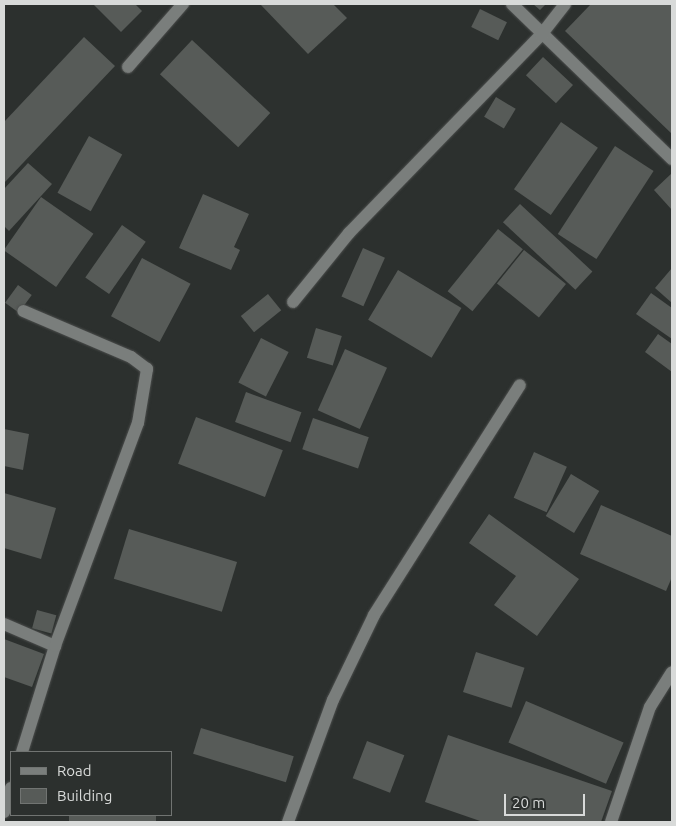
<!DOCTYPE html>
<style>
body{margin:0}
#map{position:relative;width:676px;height:826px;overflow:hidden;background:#2c302e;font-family:Ubuntu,sans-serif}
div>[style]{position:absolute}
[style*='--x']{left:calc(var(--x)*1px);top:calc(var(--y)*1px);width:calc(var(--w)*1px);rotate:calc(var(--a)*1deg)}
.building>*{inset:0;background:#575b58;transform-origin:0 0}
.roads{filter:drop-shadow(0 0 1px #4c4e4d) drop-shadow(0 0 1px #4c4e4d)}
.minor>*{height:12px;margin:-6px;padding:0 6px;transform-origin:6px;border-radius:6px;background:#7a7e7c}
span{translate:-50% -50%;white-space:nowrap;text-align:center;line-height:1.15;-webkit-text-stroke:4px #2c302e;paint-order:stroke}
.frame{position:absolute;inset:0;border:5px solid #d8dad9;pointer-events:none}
.legend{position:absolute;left:10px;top:751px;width:162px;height:65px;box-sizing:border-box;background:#2c302e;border:1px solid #717472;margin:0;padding:6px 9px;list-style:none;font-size:15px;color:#d8dad9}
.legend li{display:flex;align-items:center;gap:10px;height:25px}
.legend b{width:25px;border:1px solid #717472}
.scale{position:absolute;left:504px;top:794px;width:81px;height:22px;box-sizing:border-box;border:2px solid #d8dad9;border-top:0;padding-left:6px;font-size:15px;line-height:18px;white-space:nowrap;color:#d8dad9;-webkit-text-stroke:4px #2c302e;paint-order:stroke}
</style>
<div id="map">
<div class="building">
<div style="clip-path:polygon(93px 4px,135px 4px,142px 11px,121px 32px)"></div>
<div style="clip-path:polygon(260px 4px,333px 4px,347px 18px,308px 54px)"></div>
<div style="clip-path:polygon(533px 4px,546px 4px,540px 10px)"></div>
<div style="clip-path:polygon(591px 4px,672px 4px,672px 134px,565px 31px)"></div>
<div style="left:480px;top:9px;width:30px;height:20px;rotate:26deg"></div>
<div style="clip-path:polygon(84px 37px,115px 66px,4px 183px,4px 122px)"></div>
<div style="left:192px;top:40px;width:107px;height:47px;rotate:43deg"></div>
<div style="left:543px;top:57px;width:41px;height:25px;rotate:43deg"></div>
<div style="left:496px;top:97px;width:23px;height:23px;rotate:31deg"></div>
<div style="left:561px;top:122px;width:45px;height:82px;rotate:35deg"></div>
<div style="left:89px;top:136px;width:38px;height:65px;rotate:29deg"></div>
<div style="left:615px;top:146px;width:46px;height:105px;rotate:33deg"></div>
<div style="clip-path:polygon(28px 163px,52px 184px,9px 231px,4px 226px,4px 189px)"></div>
<div style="clip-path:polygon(672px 173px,672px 210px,654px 190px)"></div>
<div style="clip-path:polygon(203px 194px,249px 214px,234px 247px,240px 250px,231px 270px,179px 248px)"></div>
<div style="left:41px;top:197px;width:64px;height:65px;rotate:35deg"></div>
<div style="left:520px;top:204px;width:99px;height:25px;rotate:43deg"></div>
<div style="left:122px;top:225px;width:29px;height:64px;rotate:35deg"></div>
<div style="left:498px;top:229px;width:32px;height:80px;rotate:39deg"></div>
<div style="left:363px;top:248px;width:24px;height:53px;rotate:24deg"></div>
<div style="left:524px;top:250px;width:54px;height:43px;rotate:39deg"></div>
<div style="left:142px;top:258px;width:55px;height:66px;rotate:28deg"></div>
<div style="clip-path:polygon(672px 268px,672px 303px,655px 288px)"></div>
<div style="left:398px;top:270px;width:74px;height:58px;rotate:31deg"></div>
<div style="left:18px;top:285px;width:17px;height:22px;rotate:36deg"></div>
<div style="clip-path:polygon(651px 293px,672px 308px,672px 339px,636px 314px)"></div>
<div style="left:268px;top:294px;width:21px;height:35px;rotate:51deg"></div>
<div style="left:316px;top:328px;width:27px;height:31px;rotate:17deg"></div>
<div style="clip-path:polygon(658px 334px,672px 344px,672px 372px,645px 352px)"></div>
<div style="left:261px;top:338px;width:31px;height:50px;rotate:27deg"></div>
<div style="left:345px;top:349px;width:46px;height:67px;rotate:24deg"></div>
<div style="left:246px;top:392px;width:59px;height:32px;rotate:20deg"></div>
<div style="left:196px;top:417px;width:93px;height:50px;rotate:21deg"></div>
<div style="left:313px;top:418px;width:59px;height:33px;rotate:19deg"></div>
<div style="clip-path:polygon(4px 429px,29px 434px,23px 470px,4px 466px)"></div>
<div style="left:534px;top:452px;width:36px;height:50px;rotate:24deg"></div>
<div style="left:571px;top:474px;width:33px;height:49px;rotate:31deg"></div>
<div style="clip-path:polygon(4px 493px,56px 508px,41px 559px,4px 548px)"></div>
<div style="clip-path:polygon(601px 505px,672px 536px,672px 577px,666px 591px,580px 554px)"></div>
<div style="clip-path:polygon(489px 514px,579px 579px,537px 636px,494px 605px,516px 576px,469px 543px)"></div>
<div style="left:129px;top:529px;width:113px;height:52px;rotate:17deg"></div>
<div style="left:37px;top:610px;width:20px;height:19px;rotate:15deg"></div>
<div style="clip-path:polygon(4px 639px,44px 654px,32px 687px,4px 677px)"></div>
<div style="left:476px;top:652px;width:51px;height:42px;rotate:18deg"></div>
<div style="left:526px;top:701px;width:106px;height:45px;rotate:23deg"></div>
<div style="left:201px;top:728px;width:97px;height:27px;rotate:17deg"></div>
<div style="clip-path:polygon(448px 735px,612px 791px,601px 822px,483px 822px,425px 802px)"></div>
<div style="left:367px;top:741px;width:40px;height:40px;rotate:21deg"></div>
<div style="left:69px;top:815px;width:87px;height:8px"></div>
</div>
<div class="roads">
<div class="minor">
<div style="--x:512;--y:4;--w:223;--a:44.1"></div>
<div style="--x:128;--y:67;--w:84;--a:-48.9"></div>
<div style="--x:293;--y:302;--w:89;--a:-50.9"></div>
<div style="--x:349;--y:233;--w:276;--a:-45.9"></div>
<div style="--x:541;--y:35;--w:39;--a:-52"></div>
<div style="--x:4;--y:624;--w:56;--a:23.3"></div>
<div style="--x:22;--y:752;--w:111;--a:-72.7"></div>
<div style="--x:55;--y:646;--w:238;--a:-69.6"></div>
<div style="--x:138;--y:423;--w:55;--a:-80.5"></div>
<div style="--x:147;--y:369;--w:20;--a:-143"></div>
<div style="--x:131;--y:357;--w:117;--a:-156.9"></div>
<div style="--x:4;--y:812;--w:25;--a:-74"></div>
<div style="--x:288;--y:822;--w:130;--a:-69.8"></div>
<div style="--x:333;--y:700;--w:94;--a:-64.2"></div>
<div style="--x:374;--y:615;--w:272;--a:-57.6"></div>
<div style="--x:611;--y:822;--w:121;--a:-71.3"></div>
<div style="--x:650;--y:707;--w:41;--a:-57.8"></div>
</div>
</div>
<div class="frame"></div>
<ul class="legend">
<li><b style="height:6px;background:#7a7e7c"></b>Road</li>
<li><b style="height:14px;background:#575b58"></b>Building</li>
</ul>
<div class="scale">20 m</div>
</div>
